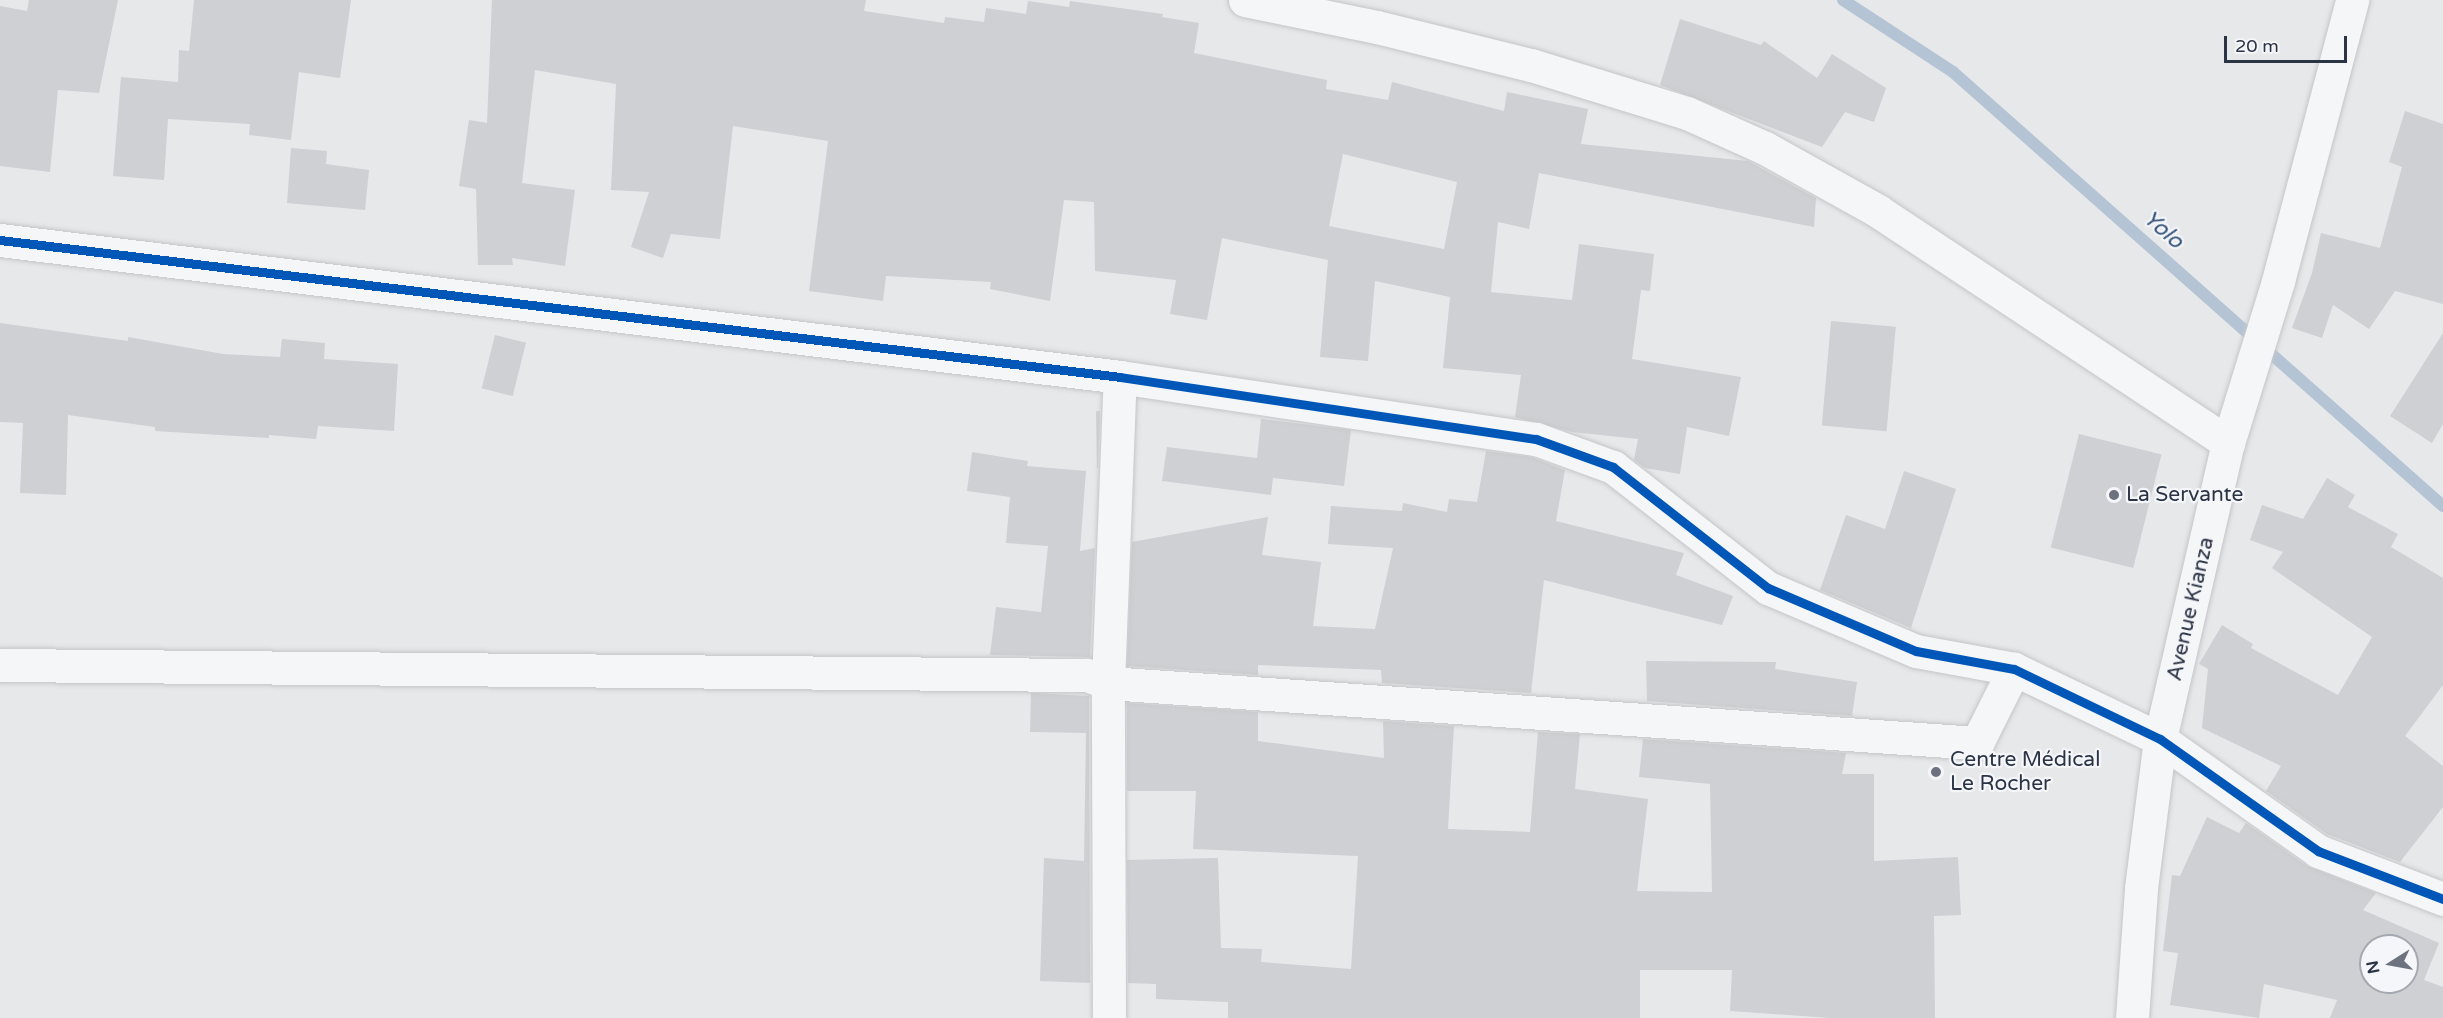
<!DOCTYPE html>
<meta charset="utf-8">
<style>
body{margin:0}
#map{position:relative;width:2443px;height:1018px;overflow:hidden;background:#e6e8ea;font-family:"Varela Round",sans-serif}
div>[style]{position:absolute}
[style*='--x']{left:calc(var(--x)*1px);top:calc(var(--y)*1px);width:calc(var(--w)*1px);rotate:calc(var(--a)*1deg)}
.stream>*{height:12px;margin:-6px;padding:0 6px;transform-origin:6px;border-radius:6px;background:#b4c4d5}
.building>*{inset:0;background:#ced0d3;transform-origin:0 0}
.roads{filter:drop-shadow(0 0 2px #c4c6c8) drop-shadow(0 0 2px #c4c6c8)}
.minor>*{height:33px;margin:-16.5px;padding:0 16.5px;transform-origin:16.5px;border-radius:16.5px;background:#f5f6f7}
.tertiary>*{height:33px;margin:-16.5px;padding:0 16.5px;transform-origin:16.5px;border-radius:16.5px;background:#f5f6f7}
.cycleway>*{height:9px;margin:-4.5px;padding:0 4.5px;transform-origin:4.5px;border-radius:4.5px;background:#0057b8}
.dots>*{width:16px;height:16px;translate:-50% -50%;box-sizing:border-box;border:3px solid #f4f6f9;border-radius:50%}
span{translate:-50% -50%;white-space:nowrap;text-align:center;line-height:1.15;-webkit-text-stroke:4.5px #f4f6f9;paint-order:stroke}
.poi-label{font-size:21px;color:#2b3445}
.left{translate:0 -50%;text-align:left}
.street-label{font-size:21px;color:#2b3445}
.water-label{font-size:22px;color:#34527a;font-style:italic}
.north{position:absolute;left:2359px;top:934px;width:60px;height:60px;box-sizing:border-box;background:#f4f6f9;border:2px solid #a4a8b1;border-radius:50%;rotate:259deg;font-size:16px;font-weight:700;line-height:24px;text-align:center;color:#2b3445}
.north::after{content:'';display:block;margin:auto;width:21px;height:27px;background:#6c737f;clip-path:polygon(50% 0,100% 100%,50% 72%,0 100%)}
.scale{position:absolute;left:2224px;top:36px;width:123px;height:27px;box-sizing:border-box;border:3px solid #2b3445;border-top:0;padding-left:8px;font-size:18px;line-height:21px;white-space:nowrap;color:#2b3445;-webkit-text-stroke:4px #f4f6f9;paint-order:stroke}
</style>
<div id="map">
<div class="stream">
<div style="--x:1843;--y:0;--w:131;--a:33.2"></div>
<div style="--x:1953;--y:72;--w:655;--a:41.53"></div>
</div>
<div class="building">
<div style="clip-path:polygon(29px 0,118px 0,99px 93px,58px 90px,50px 172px,0 166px,0 6px,27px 11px)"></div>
<div style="clip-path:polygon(194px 0,351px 0,340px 78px,299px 72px,291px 140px,249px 135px,250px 124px,168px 119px,164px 180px,113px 176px,121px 77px,178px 82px,179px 50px,189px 51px)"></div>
<div style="clip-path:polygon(evenodd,492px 0,866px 0,864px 11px,944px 23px,945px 17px,984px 22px,986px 8px,1026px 14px,1028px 1px,1069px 7px,1070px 1px,1163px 14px,1162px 17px,1199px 23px,1194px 53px,1327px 80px,1326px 89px,1388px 100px,1392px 82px,1504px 111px,1507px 92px,1588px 109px,1581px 144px,1748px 161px,1816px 198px,1814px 227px,1539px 173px,1529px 229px,1498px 222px,1491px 292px,1572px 300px,1579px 244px,1654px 254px,1650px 291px,1641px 290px,1632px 359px,1741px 377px,1729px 436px,1687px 427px,1680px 474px,1645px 468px,1634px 460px,1638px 439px,1572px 432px,1515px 417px,1521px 375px,1443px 368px,1450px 297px,1375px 281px,1368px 361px,1320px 357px,1328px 260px,1222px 238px,1207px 320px,1170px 314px,1176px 280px,1095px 271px,1094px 202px,1064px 200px,1050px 301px,990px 289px,991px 282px,886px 276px,883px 301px,809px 291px,828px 141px,733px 126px,720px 239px,671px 234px,663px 258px,631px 247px,649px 192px,611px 190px,616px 84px,535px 70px,522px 183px,575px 190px,565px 266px,512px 258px,513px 265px,478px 265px,476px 189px,459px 186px,469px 120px,487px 123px,492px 0,1343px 154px,1457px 182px,1444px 249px,1329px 226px,1343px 154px)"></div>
<div style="clip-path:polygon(1680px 19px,1761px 45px,1764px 41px,1817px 78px,1832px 54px,1886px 88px,1874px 122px,1845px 112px,1822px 147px,1660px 85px)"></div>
<div style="clip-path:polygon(2405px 111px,2443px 124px,2443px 304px,2395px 291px,2369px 329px,2333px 305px,2322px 338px,2292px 328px,2312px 273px,2321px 233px,2380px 248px,2402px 167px,2389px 162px)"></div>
<div style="clip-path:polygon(291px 148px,327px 151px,326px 164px,369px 170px,365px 210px,287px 203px)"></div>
<div style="left:1831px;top:321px;width:65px;height:105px;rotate:5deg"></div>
<div style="clip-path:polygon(0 323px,128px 341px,128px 337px,223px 354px,280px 357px,282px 339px,325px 343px,324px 359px,398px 364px,394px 431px,318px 426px,316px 439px,269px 435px,269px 438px,155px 431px,155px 427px,68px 415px,66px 495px,20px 493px,23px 423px,0 422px)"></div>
<div style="clip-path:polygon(2443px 333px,2443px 424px,2432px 443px,2390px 416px)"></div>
<div style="left:495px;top:335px;width:32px;height:55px;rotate:14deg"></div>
<div style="clip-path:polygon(1096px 411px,1100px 411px,1098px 468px,1097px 468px)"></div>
<div style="clip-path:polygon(1261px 419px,1351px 430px,1344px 486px,1273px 478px,1271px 495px,1162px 481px,1167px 447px,1257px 458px)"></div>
<div style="left:2079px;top:434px;width:85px;height:117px;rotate:14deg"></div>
<div style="clip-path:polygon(1486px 451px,1531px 457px,1565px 470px,1556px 521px,1684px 553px,1676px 575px,1733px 596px,1722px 625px,1544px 580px,1531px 693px,1382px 683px,1381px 670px,1258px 665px,1258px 675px,1127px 666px,1132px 542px,1268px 517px,1262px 555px,1321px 562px,1313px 626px,1375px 629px,1393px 548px,1328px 544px,1331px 506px,1402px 511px,1403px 503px,1447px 512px,1449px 499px,1477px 502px)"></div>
<div style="clip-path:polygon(972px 452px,1028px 461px,1027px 466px,1086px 471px,1080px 551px,1095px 548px,1090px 657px,990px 655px,996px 607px,1041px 612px,1048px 546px,1006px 543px,1010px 497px,967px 491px)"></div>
<div style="clip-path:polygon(1904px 471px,1956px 489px,1911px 628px,1820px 590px,1846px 515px,1885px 529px)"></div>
<div style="clip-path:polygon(2327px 478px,2355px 495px,2348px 507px,2398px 534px,2391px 547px,2443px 578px,2443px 685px,2405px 736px,2443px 766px,2443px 807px,2400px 862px,2327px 834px,2266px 791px,2281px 766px,2202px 728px,2208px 669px,2199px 664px,2222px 625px,2253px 644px,2251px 648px,2338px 695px,2372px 637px,2272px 568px,2283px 552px,2250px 540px,2262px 505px,2303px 519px)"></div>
<div style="clip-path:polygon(1646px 661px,1776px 662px,1775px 669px,1857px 682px,1852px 716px,1647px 701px)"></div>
<div style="clip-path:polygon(1031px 693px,1089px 696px,1090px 983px,1040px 981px,1044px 858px,1084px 861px,1086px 733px,1030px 732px)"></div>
<div style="clip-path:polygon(1127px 703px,1258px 712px,1258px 741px,1384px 758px,1383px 721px,1454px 726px,1448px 829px,1530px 832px,1538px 732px,1580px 734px,1575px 789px,1648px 799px,1637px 891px,1712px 892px,1710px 784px,1639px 777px,1643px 739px,1846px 753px,1842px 774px,1874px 774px,1874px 861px,1958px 857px,1961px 915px,1934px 916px,1935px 1018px,1830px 1018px,1730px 1011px,1732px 970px,1640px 970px,1640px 1018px,1228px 1018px,1228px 1002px,1156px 999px,1156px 984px,1128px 983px,1127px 860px,1218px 858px,1221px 948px,1262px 949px,1261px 962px,1351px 969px,1358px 856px,1193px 849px,1196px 791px,1127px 791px)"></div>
<div style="clip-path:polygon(evenodd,2207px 817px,2239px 833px,2246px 823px,2307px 866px,2376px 893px,2363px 910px,2439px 943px,2424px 980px,2443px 987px,2443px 1018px,2330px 1018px,2337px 1000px,2264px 984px,2259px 1018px,2170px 1005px,2178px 953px,2163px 951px,2172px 875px,2180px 876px,2207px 817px,2371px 946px,2407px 946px,2407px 982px,2371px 982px,2371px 946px)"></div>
</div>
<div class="roads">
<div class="minor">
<div style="--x:1245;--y:0;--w:135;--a:11.6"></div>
<div style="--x:1377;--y:27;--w:159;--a:13.9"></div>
<div style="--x:1531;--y:65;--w:163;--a:17.1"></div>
<div style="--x:1687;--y:113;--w:85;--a:24.2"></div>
<div style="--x:1765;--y:148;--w:129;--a:29.1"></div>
<div style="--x:1878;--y:211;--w:420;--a:33.5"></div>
<div style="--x:0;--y:240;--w:1128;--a:6.97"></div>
<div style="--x:1120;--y:377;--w:421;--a:8.5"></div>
<div style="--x:1536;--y:439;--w:82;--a:20"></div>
<div style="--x:1613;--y:467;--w:197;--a:38"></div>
<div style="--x:1768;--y:588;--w:161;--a:23.1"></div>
<div style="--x:1916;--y:651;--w:100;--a:10.4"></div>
<div style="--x:2014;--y:669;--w:162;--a:25.6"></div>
<div style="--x:2160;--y:739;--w:194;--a:35.3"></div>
<div style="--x:2318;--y:851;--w:134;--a:21"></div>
<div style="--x:0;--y:665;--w:1087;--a:0.53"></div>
<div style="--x:1087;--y:675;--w:22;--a:21"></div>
<div style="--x:1108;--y:683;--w:871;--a:3.95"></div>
<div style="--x:1977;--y:743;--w:83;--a:-63.4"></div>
<div style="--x:1109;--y:1018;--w:335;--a:-90.2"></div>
<div style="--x:1108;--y:683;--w:306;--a:-87.8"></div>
</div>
<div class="tertiary">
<div style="--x:2132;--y:1018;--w:130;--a:-86"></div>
<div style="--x:2141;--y:888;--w:150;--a:-82.7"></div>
<div style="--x:2160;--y:739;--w:304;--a:-77.1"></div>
<div style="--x:2228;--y:443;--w:170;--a:-72.8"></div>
<div style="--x:2278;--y:281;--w:291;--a:-75.2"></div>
</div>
</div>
<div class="cycleway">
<div style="--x:0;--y:240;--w:1128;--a:6.97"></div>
<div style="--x:1120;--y:377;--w:421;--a:8.5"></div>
<div style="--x:1536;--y:439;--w:82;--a:20"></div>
<div style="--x:1613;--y:467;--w:197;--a:38"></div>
<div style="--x:1768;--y:588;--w:161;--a:23.1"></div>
<div style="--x:1916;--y:651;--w:100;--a:10.4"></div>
<div style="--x:2014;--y:669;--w:162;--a:25.6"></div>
<div style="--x:2160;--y:739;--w:194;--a:35.3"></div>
<div style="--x:2318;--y:851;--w:134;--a:21"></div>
</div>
<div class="dots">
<div style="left:2114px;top:495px;background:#6c737f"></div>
<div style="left:1936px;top:772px;background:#6c737f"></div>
</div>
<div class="poi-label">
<span class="left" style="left:2126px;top:495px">La Servante</span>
<span class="left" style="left:1950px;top:772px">Centre Médical<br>Le Rocher</span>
</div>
<div class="street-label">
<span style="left:2191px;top:609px;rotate:-77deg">Avenue Kianza</span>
</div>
<div class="water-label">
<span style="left:2163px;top:230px;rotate:41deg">Yolo</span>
</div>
<div class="north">N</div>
<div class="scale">20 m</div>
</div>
